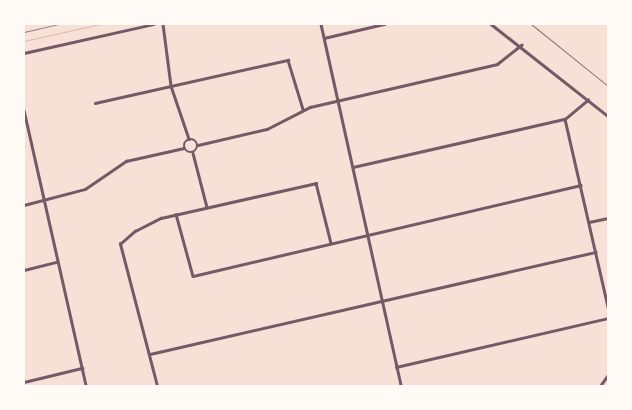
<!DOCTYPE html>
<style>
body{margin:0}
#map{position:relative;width:632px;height:410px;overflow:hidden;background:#f7e1d7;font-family:Roboto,sans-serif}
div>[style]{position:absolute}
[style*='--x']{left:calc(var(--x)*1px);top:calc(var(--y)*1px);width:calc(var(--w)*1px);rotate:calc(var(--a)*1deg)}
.stream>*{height:1px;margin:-0.5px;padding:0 0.5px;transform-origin:0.5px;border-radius:0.5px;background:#dcb8b0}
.minor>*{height:2.5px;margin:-1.25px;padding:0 1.25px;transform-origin:1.25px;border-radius:1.25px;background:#755966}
.minor>.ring{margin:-1.25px;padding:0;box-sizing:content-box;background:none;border:2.5px solid #755966;border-radius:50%}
.rail>*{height:1px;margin:-0.5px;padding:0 0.5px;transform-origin:0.5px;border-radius:0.5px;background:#8f747c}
span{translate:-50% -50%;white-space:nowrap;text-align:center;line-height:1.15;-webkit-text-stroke:5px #fffaf5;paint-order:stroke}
.frame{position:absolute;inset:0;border:25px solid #fffaf5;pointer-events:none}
</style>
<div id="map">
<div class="stream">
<div style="--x:24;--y:41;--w:78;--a:-12.6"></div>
</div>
<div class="minor">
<div style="--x:163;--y:24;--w:63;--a:82.6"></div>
<div style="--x:171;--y:86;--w:56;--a:71.2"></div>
<div style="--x:321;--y:24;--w:371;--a:77.5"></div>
<div style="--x:491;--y:24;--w:149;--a:38.2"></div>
<div style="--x:324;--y:38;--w:62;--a:-13.1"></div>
<div style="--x:24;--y:53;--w:133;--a:-12.6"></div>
<div style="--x:95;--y:103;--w:198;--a:-12.6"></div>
<div style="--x:288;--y:60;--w:51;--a:73"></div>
<div style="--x:24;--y:110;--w:283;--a:77.3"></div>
<div style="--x:565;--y:119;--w:193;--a:77.1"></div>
<div class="ring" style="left:184px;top:139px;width:11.5px;height:11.5px"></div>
<div style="--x:198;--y:145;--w:71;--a:-13.1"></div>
<div style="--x:267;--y:129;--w:48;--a:-27.1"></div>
<div style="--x:310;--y:107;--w:192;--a:-12.9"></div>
<div style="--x:497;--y:64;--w:31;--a:-38"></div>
<div style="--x:193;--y:153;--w:56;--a:75.5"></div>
<div style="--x:353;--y:167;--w:217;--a:-12.8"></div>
<div style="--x:565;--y:119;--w:30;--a:-40"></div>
<div style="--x:24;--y:205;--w:63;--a:-14.7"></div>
<div style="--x:85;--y:189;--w:50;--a:-34.3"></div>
<div style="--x:126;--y:161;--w:59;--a:-12.6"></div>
<div style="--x:176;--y:214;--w:64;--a:74.7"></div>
<div style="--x:193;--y:276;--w:398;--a:-13.2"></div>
<div style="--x:589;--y:222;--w:19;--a:-12"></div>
<div style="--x:24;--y:270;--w:34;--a:-14"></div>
<div style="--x:150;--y:354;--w:457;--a:-12.9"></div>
<div style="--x:396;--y:367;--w:218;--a:-13"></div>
<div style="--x:24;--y:382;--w:60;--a:-13.6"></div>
<div style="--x:157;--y:386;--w:147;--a:-104.6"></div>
<div style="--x:120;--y:244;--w:20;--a:-41"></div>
<div style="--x:135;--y:231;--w:29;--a:-27"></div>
<div style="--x:161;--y:218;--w:159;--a:-12.7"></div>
<div style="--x:316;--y:183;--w:62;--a:76"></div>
<div style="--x:315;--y:386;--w:14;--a:0"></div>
<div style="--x:600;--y:386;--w:14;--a:-54"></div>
</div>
<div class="rail">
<div style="--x:531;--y:24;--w:99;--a:38.8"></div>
<div style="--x:24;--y:32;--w:35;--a:-13"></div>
</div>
<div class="frame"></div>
</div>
